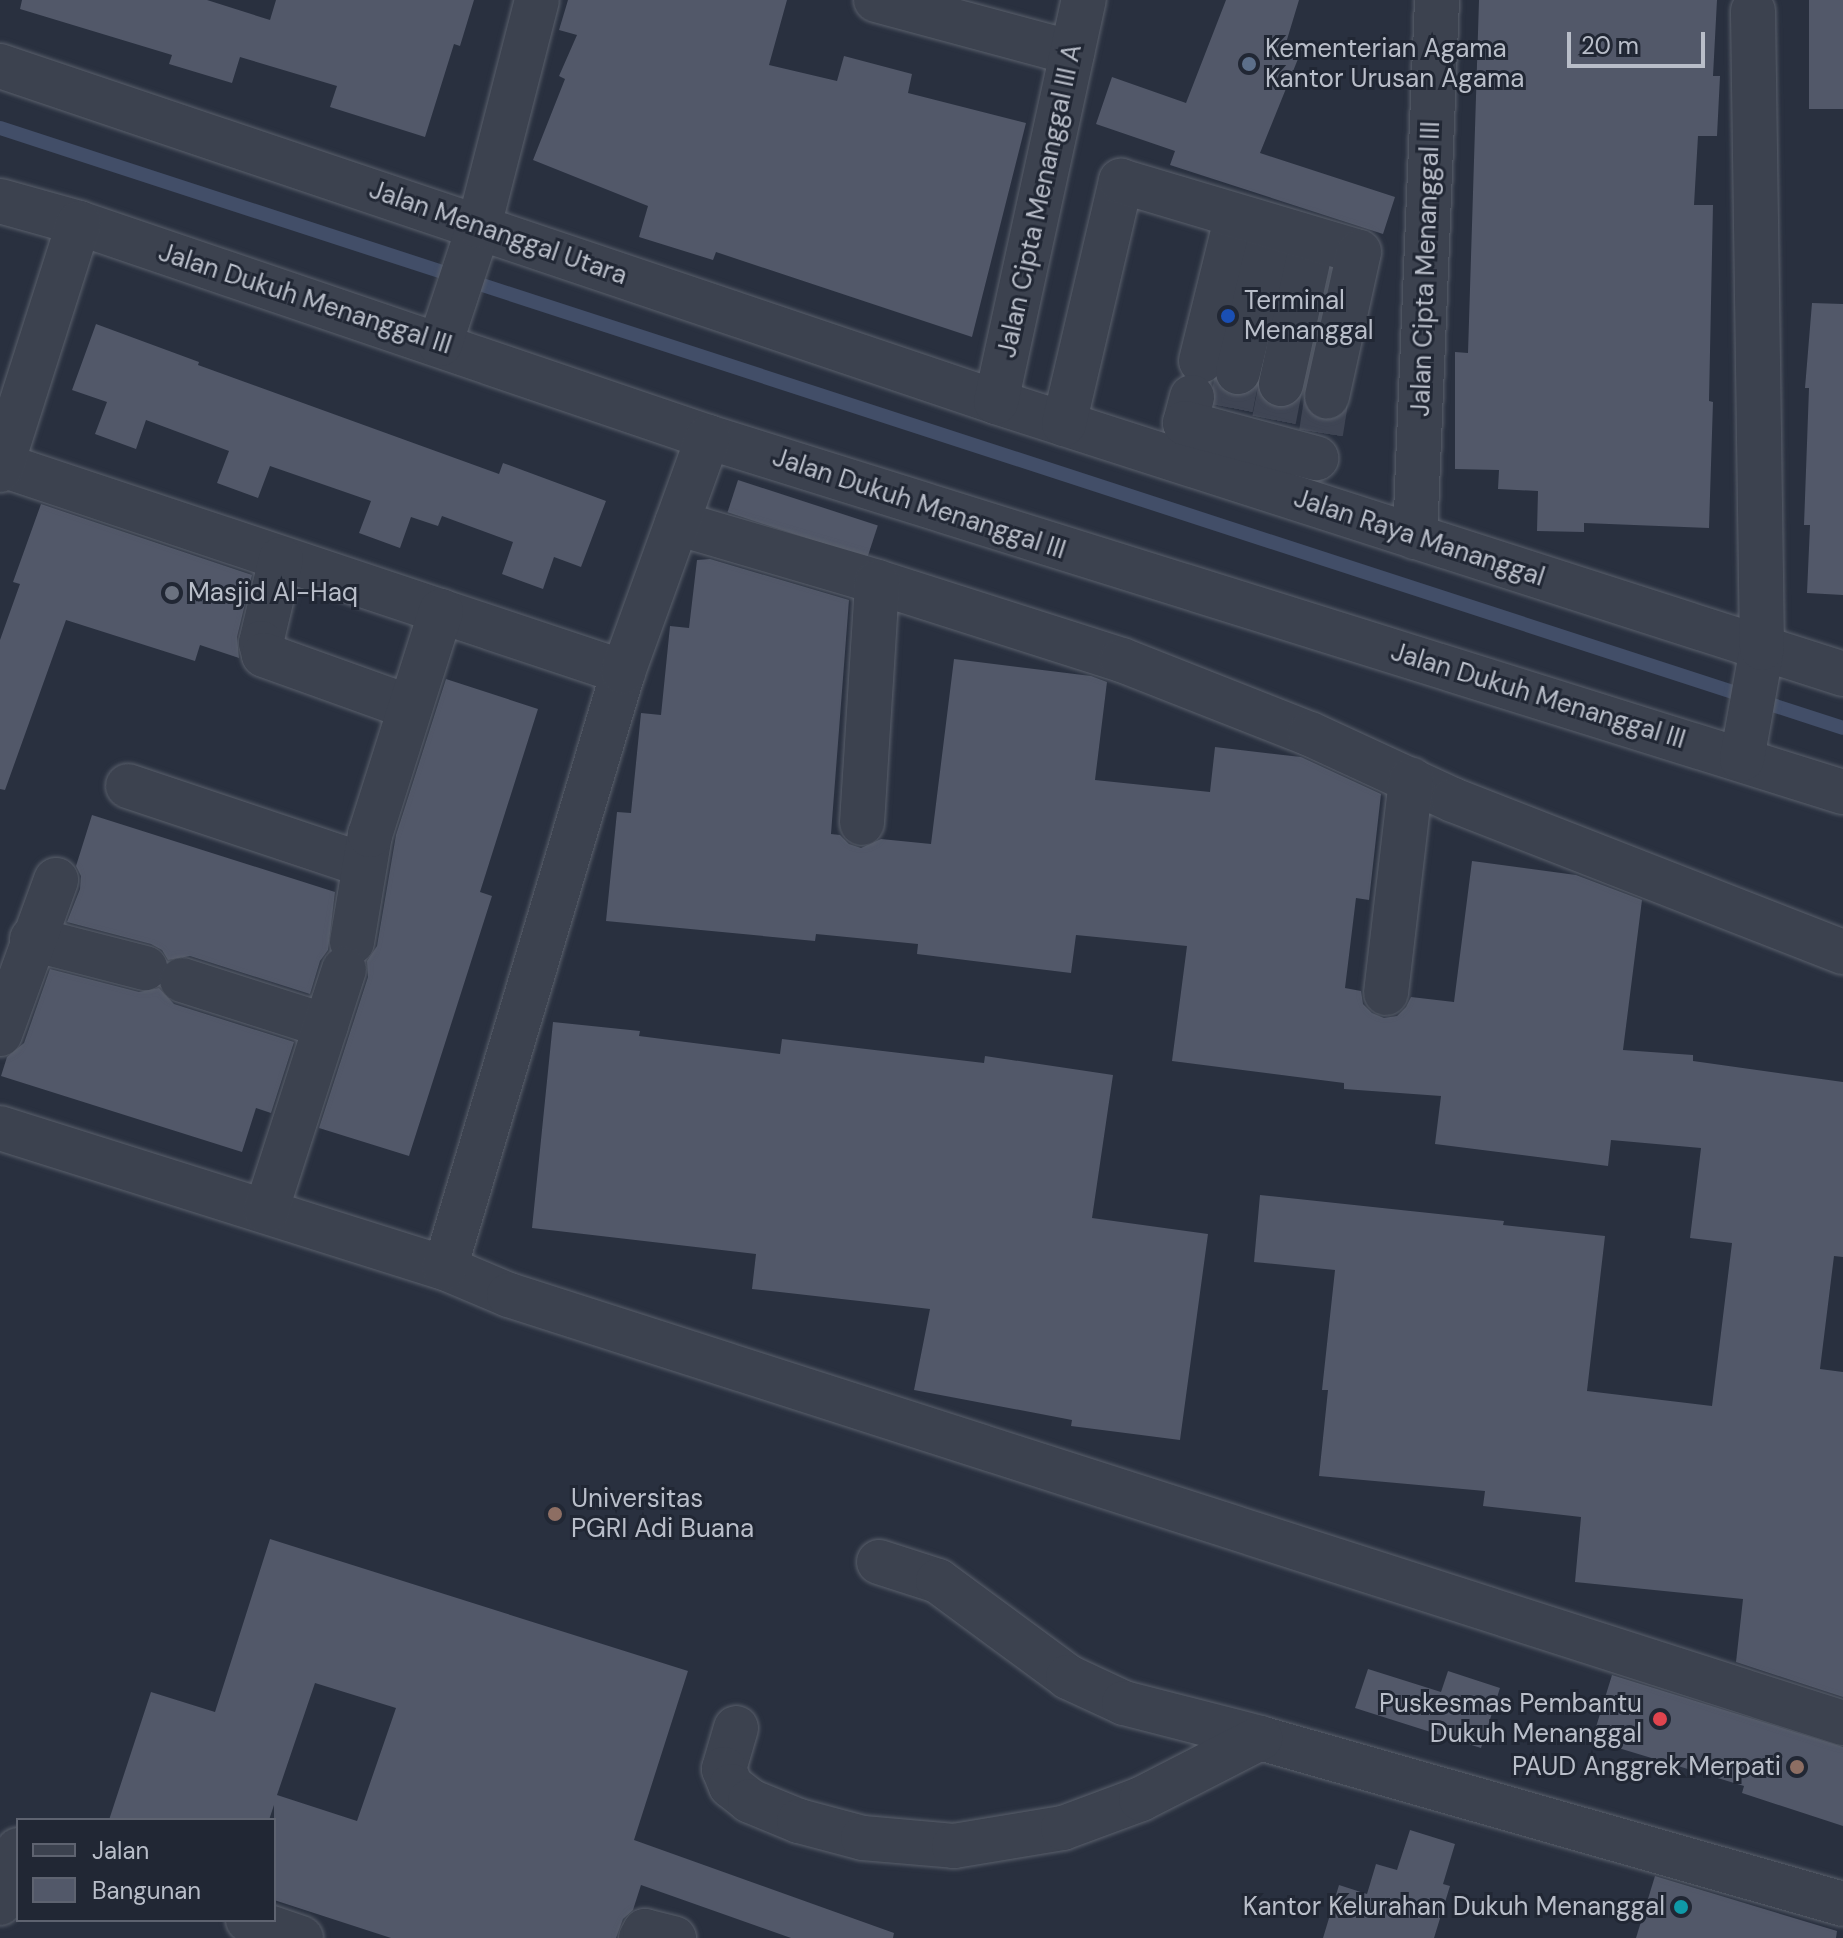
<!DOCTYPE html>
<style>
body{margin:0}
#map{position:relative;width:1843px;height:1938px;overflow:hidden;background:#29303f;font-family:"DM Sans",sans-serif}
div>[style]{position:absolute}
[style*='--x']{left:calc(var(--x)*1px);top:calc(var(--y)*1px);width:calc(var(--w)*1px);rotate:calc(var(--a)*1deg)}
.stream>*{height:14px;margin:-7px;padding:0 7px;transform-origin:7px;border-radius:7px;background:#424e68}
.building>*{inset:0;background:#525869;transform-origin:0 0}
.minor-tunnel>*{height:44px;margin-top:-22px;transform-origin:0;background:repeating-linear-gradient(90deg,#3f4554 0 44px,transparent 0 66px)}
.roads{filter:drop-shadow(0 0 2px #5a606c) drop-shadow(0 0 2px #5a606c)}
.minor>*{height:44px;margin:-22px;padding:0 22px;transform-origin:22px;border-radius:22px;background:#3c424f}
.dots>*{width:22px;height:22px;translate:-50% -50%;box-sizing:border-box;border:4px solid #212734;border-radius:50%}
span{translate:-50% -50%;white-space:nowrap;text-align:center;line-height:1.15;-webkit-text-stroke:6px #212734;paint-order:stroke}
.poi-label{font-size:26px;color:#b9bec9}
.left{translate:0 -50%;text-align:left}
.right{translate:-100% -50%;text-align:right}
.street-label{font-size:26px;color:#b9bec9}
.legend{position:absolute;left:16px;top:1818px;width:260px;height:104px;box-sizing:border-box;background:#212734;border:2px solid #5e6370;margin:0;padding:10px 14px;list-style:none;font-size:24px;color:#b9bec9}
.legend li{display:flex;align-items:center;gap:16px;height:40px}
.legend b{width:40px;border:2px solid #5e6370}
.scale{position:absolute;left:1567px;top:32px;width:138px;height:36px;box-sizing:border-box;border:4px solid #b9bec9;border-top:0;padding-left:10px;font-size:24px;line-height:28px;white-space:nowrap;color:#b9bec9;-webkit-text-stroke:6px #212734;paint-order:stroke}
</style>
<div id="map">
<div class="stream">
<div style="--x:0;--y:128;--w:1938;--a:18.03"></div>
</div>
<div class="building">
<div style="clip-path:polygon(22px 0,207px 0,270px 20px,276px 0,474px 0,460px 46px,454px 44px,425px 137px,330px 107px,337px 86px,240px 57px,232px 83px,169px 64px,172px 55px,20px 9px)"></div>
<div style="clip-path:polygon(568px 0,787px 0,769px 65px,837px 81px,844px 56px,912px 74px,908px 93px,1026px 123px,972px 337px,716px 252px,713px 260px,639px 237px,648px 206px,533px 160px,565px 79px,559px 76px,577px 35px,559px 30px)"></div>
<div style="clip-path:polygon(1226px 0,1299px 0,1286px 43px,1302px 49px,1260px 153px,1395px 197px,1383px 234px,1170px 165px,1175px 151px,1096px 124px,1112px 77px,1186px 103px)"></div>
<div style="clip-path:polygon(1479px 0,1717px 0,1713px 76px,1720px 76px,1717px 136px,1698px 136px,1694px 205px,1713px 205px,1709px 401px,1713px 402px,1709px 528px,1584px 523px,1584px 532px,1537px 531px,1538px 491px,1498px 489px,1499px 470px,1455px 469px,1455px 352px,1468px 353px)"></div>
<div style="left:1809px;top:0;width:34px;height:109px"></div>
<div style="clip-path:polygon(1812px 303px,1843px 304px,1843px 595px,1807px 593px,1810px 525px,1804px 525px,1809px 388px,1805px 388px)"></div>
<div style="clip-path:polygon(96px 324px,199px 362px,198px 365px,499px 474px,503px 463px,606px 501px,581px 567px,554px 557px,543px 589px,502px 574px,513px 542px,442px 516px,438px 526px,411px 517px,400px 548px,359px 533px,371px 501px,270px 466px,258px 498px,217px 483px,229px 451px,146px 420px,136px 449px,95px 434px,107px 402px,72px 390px)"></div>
<div style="left:738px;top:480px;width:147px;height:34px;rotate:18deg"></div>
<div style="clip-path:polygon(41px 504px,252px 575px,237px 637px,239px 658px,200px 645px,195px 661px,66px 620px,5px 790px,0 789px,0 640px,20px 584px,13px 582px)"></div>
<div style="clip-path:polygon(710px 559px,849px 600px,831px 834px,840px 835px,849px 844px,861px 848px,881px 839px,931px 844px,954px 659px,1091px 676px,1107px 682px,1095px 780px,1210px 792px,1215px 747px,1301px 757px,1381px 794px,1369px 900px,1356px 898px,1345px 988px,1361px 991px,1363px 1004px,1372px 1013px,1384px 1018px,1397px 1016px,1406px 1007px,1411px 997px,1454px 1002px,1472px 861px,1576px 875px,1642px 900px,1623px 1050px,1693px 1055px,1693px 1061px,1843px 1082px,1843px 1257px,1834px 1256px,1820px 1369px,1843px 1372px,1843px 1697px,1736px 1662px,1743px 1599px,1575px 1582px,1581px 1517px,1483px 1506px,1485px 1491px,1319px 1476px,1328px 1390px,1322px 1390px,1335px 1270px,1254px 1262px,1260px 1195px,1504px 1221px,1503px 1225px,1605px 1236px,1587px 1391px,1712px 1406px,1732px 1243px,1690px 1238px,1701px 1148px,1611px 1140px,1608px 1166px,1435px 1144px,1441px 1096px,1344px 1089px,1344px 1083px,1172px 1061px,1187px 946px,1076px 935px,1071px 973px,917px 954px,918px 944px,816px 934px,815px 941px,606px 921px,617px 812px,631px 813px,641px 713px,661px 715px,670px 626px,689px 628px,697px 560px)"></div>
<div style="clip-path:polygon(446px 679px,538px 709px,480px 892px,492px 896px,409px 1156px,319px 1128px,368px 977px,367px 961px,377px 946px,396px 835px)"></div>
<div style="clip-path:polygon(92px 815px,335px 892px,328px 950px,320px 961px,310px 994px,190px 956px,168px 960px,162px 950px,151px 944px,67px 922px,80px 889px,81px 876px,76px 866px)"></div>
<div style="clip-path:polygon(50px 969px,139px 992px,159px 988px,174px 1004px,294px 1042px,271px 1113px,256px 1108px,242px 1152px,1px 1076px,7px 1057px,24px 1043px)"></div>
<div style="clip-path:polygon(553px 1022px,640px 1031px,639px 1036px,780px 1054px,782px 1039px,984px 1063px,985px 1056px,1113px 1075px,1092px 1218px,1208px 1234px,1180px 1440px,1071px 1426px,1072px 1420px,914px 1390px,930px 1309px,752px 1289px,756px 1254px,532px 1228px)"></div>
<div style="clip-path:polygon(evenodd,270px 1539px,688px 1671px,634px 1840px,894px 1933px,893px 1938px,791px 1938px,641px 1885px,633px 1910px,623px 1919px,616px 1938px,391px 1938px,274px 1900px,274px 1805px,269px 1820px,109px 1820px,151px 1692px,215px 1712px,270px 1539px,315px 1683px,396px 1708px,357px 1821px,277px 1795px,315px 1683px)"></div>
<div style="clip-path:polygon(1368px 1669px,1441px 1692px,1448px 1671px,1500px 1688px,1481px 1748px,1355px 1708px)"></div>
<div style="clip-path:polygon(1612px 1675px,1843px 1747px,1843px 1826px,1742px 1793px,1744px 1786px,1592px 1740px)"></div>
<div style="clip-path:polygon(1410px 1830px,1455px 1844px,1443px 1884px,1450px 1886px,1434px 1938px,1323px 1938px,1339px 1885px,1367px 1894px,1376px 1864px,1397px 1870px)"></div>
<div style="clip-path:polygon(1655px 1876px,1837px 1931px,1836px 1938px,1636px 1938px)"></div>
</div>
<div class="minor-tunnel">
<div style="--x:1231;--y:408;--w:37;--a:-79"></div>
<div style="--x:1274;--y:420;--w:37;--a:-79"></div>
<div style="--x:1321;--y:433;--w:37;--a:-81"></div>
</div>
<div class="roads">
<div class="minor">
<div style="--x:876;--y:0;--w:203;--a:15.1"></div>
<div style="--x:0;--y:66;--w:1051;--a:18.64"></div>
<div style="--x:996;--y:402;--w:890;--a:17.8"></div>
<div style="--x:0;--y:201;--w:82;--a:15.6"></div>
<div style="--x:79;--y:223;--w:664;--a:18.79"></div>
<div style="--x:708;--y:437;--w:1189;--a:17.37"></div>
<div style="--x:440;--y:344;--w:124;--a:-71.7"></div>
<div style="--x:479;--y:226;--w:233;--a:-75.6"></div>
<div style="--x:1201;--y:361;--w:149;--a:-76.1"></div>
<div style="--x:1238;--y:372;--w:149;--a:-76.4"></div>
<div style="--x:1281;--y:384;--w:148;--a:-77.6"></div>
<div style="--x:1192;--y:397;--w:27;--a:105"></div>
<div style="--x:1185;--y:423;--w:136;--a:15"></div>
<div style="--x:996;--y:402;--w:412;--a:-77.7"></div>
<div style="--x:1064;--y:424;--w:250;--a:-76.8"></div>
<div style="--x:1121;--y:181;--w:248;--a:16.6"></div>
<div style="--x:1359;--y:252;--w:148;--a:102.5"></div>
<div style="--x:2;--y:465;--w:655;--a:18.43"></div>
<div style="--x:0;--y:470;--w:259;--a:-72.3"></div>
<div style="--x:677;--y:523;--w:209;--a:16.4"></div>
<div style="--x:877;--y:582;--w:257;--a:17.7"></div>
<div style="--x:1122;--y:660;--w:202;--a:21.5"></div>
<div style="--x:1310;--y:734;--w:157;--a:24.8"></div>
<div style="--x:1453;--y:800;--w:419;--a:21.3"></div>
<div style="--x:1415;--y:537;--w:537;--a:-87.65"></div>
<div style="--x:281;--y:559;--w:86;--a:103.4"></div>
<div style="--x:261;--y:643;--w:12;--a:76"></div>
<div style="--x:264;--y:655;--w:154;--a:19.7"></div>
<div style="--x:1742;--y:759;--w:113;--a:-79.8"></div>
<div style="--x:1762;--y:648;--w:637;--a:-90.81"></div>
<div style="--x:128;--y:786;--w:249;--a:18.5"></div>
<div style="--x:862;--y:823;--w:241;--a:-86.4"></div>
<div style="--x:32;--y:939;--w:117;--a:14.4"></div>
<div style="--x:352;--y:942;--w:109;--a:-80.5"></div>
<div style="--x:370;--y:835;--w:235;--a:-72.4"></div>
<div style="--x:182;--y:980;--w:151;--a:17.7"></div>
<div style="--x:1386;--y:993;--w:215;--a:-83.3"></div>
<div style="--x:0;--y:1034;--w:164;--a:-70"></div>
<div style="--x:0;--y:1128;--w:467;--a:17.5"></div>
<div style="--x:445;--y:1268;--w:69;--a:22.9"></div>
<div style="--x:509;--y:1295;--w:1401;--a:17.79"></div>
<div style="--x:266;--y:1211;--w:254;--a:-72.1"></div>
<div style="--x:445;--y:1268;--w:622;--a:-73.37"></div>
<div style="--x:623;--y:672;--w:250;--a:-70.1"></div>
<div style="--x:879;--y:1562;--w:62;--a:17.9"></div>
<div style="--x:938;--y:1581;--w:162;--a:36.4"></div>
<div style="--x:1068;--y:1677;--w:62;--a:24.9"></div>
<div style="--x:1124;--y:1703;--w:140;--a:14.4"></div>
<div style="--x:1260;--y:1738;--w:606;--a:15.89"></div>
<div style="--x:736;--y:1728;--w:43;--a:106.3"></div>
<div style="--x:724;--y:1769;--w:18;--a:68"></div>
<div style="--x:731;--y:1786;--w:24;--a:38"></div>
<div style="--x:750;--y:1801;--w:53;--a:22.2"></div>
<div style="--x:799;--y:1821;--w:66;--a:14.9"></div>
<div style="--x:863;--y:1838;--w:91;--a:5"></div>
<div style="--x:954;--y:1846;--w:110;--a:-9.4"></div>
<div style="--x:1063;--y:1828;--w:83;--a:-20.4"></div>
<div style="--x:1141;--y:1799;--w:134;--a:-27.1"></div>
<div style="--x:0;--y:1903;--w:56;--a:-71.2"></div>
<div style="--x:248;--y:1920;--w:56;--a:18.8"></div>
<div style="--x:641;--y:1938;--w:8;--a:-60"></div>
<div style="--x:645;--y:1931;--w:30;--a:14"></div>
</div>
</div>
<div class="dots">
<div style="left:1249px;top:64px;background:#5c6f8a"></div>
<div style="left:1228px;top:316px;background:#1a4fb4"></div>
<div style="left:172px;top:593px;background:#6b7280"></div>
<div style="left:555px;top:1514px;background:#8d6e63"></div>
<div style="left:1660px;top:1719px;background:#e0444e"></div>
<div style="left:1797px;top:1767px;background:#8d6e63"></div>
<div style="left:1681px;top:1907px;background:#0f9aa8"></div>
</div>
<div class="poi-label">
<span class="left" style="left:1265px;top:64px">Kementerian Agama<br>Kantor Urusan Agama</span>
<span class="left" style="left:1244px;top:316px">Terminal<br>Menanggal</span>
<span class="left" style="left:188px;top:593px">Masjid Al-Haq</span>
<span class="left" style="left:571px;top:1514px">Universitas<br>PGRI Adi Buana</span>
<span class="right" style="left:1642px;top:1719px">Puskesmas Pembantu<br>Dukuh Menanggal</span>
<span class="right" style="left:1781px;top:1767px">PAUD Anggrek Merpati</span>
<span class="right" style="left:1665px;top:1907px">Kantor Kelurahan Dukuh Menanggal</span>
</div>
<div class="street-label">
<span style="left:1040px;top:201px;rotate:-78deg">Jalan Cipta Menanggal III A</span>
<span style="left:498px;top:233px;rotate:19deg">Jalan Menanggal Utara</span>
<span style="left:1426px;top:269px;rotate:-88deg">Jalan Cipta Menanggal III</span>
<span style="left:305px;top:299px;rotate:18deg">Jalan Dukuh Menanggal III</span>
<span style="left:919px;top:504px;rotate:18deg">Jalan Dukuh Menanggal III</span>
<span style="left:1419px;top:538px;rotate:18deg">Jalan Raya Mananggal</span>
<span style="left:1538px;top:696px;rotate:17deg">Jalan Dukuh Menanggal III</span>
</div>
<ul class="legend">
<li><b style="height:10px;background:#3c424f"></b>Jalan</li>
<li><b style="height:22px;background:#525869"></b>Bangunan</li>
</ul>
<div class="scale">20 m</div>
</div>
